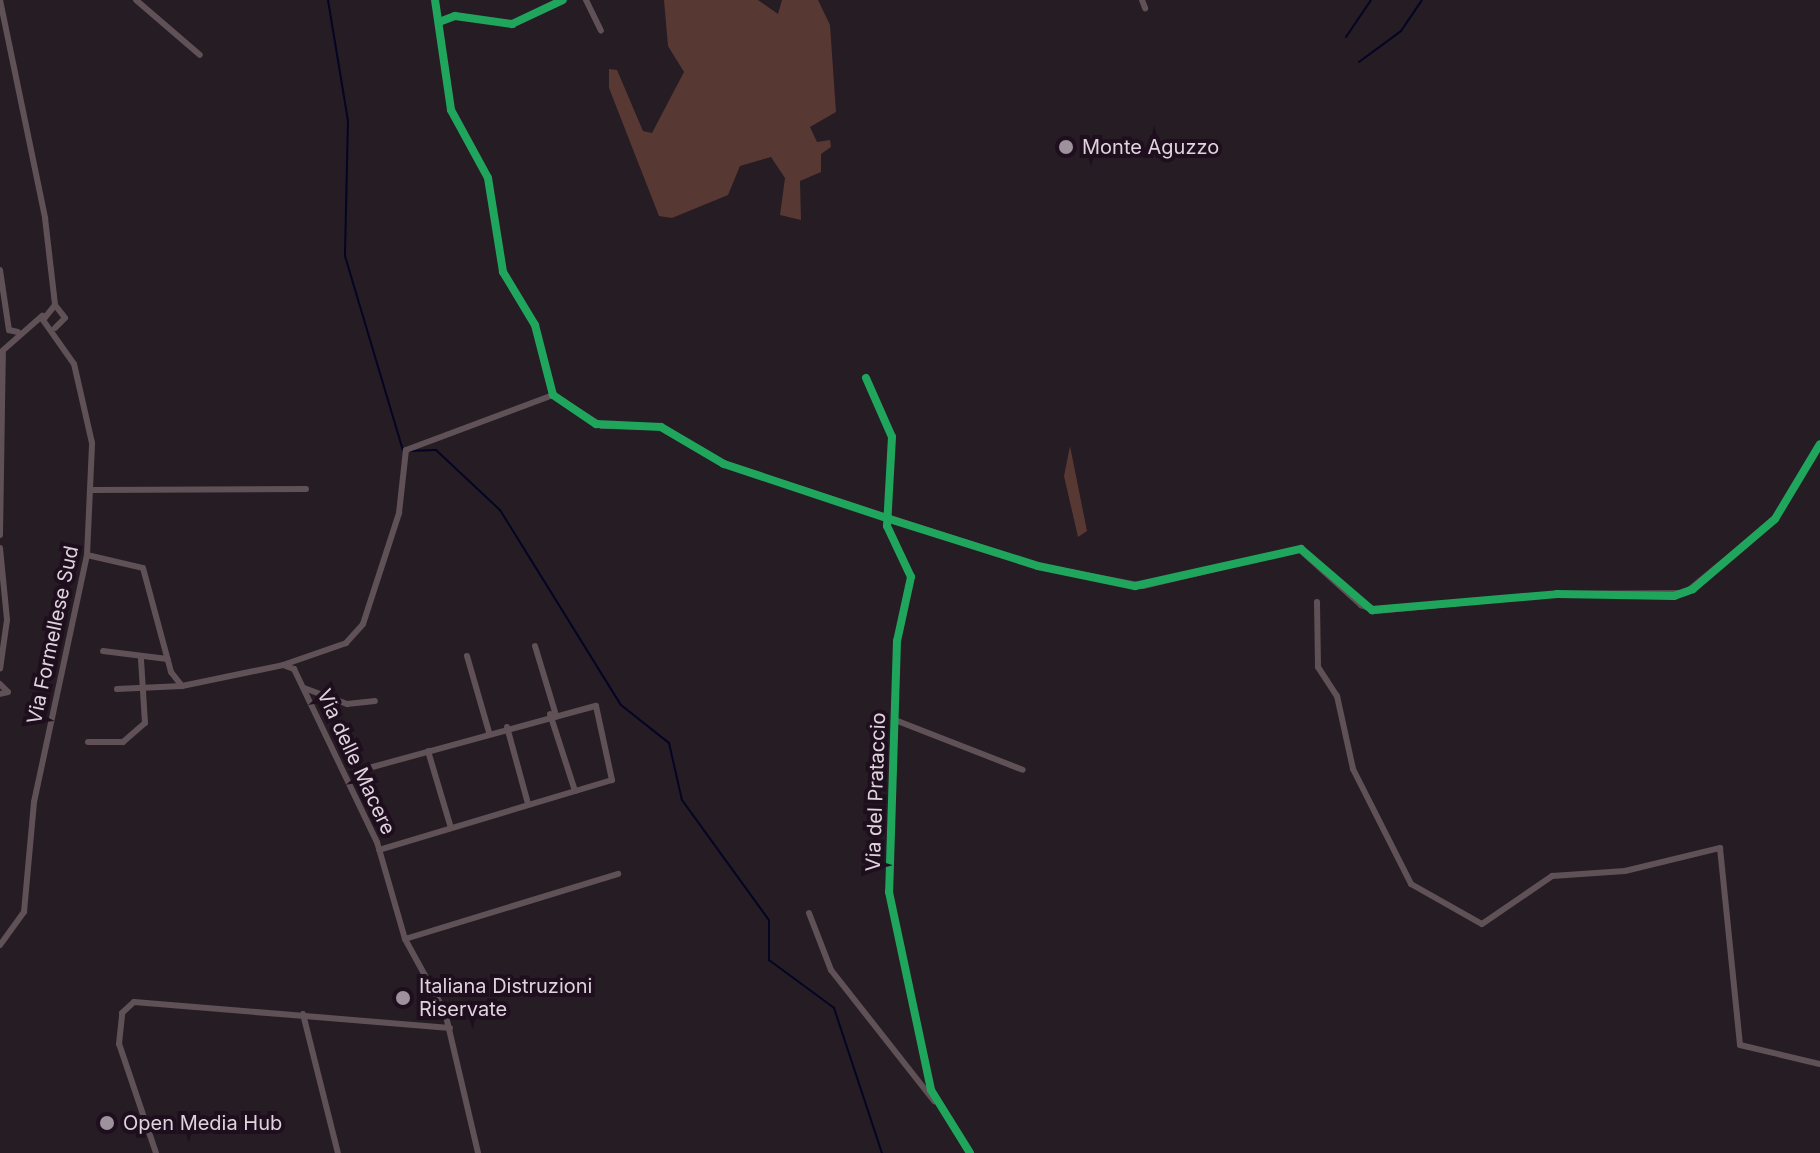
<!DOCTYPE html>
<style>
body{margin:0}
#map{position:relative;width:1820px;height:1153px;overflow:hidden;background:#251c24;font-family:Inter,sans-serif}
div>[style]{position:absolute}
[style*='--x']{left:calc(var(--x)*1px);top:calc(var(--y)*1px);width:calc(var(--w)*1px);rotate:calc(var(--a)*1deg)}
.green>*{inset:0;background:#583833}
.stream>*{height:2px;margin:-1px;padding:0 1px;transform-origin:1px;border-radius:1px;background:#040423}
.minor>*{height:6px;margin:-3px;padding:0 3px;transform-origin:3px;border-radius:3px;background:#5f5156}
.cycleway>*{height:8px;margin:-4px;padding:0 4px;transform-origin:4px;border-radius:4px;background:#20a55d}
.dots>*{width:22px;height:22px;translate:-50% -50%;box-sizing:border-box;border:4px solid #1f0f1e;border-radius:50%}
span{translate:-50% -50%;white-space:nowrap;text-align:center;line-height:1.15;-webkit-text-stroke:8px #1f0f1e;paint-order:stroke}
.poi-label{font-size:20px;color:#dfd3de}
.left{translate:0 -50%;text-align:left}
.street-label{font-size:20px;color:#dfd3de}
</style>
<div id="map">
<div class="green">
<div style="clip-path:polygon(664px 0,758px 0,778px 14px,782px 0,818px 0,830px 25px,836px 112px,810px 127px,817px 142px,830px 140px,831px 147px,821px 154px,821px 172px,800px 181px,801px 220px,780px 215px,785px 178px,771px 157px,740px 166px,728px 195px,672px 218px,659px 216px,609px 88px,609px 69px,617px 70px,643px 131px,652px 133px,684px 72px,668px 46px)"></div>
<div style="clip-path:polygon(1070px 446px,1087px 531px,1078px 537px,1064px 476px)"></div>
</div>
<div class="stream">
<div style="--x:328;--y:0;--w:123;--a:80.6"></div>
<div style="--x:348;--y:121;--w:135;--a:91.3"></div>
<div style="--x:345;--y:256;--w:202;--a:73.4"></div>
<div style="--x:1346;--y:37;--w:45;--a:-56"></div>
<div style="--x:1359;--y:62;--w:52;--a:-36.4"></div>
<div style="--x:1401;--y:31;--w:37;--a:-56"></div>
<div style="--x:409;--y:451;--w:27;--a:-2"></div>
<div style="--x:436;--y:450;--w:88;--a:43.2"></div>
<div style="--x:500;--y:510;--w:229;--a:58.2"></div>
<div style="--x:621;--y:705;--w:61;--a:38.4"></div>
<div style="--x:669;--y:743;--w:58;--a:77.2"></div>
<div style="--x:682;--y:800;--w:148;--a:54.1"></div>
<div style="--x:769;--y:920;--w:40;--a:90"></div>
<div style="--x:769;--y:960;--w:81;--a:36.4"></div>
<div style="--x:834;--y:1008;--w:153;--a:71.7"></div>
</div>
<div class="minor">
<div style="--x:0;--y:0;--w:223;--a:78.3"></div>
<div style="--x:45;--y:218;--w:88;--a:83.4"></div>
<div style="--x:136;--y:0;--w:84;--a:40.7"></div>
<div style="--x:435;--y:0;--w:111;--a:81.7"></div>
<div style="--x:451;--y:110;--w:77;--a:61.4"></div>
<div style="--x:488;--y:178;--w:95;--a:80.9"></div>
<div style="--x:503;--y:272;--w:62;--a:58.9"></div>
<div style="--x:535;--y:325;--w:72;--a:75.6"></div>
<div style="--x:586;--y:0;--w:34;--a:64"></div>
<div style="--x:1142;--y:0;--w:9;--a:69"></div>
<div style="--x:439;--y:22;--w:17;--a:-21"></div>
<div style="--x:455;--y:16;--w:58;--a:8"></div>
<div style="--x:512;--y:24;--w:56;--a:-25.2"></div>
<div style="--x:0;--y:270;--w:61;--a:81.5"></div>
<div style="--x:9;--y:330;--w:9;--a:13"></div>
<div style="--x:55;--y:305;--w:16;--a:52"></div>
<div style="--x:65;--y:318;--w:14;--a:135"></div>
<div style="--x:1;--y:352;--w:55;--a:-41.3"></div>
<div style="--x:866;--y:378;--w:64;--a:66.2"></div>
<div style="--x:892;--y:437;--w:89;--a:93.2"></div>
<div style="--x:887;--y:526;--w:56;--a:64.8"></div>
<div style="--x:911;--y:577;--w:66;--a:102.3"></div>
<div style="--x:897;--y:641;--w:251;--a:91.8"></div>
<div style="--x:889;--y:892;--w:202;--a:78"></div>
<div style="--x:931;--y:1090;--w:74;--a:58.2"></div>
<div style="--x:553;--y:395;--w:58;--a:32.3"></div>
<div style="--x:602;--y:426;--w:59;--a:1"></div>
<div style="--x:661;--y:427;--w:73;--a:30.4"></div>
<div style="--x:724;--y:464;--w:330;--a:18"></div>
<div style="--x:1038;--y:566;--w:107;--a:10.8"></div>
<div style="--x:1143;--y:586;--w:160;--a:-13.3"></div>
<div style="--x:1299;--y:549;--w:84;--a:42.1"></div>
<div style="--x:1361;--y:605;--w:16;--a:22"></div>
<div style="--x:1376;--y:611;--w:182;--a:-5.4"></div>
<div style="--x:1557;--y:594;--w:128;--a:-0.4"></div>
<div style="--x:1685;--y:593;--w:117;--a:-39.4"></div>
<div style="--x:1775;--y:519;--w:87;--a:-59"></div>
<div style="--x:93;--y:490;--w:213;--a:-0.3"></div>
<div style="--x:0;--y:535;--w:184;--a:-89.1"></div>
<div style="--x:0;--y:548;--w:72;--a:84.4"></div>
<div style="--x:7;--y:620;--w:49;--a:98.1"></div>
<div style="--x:87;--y:555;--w:57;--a:13.1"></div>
<div style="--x:143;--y:568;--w:108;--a:74.9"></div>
<div style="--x:171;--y:672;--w:18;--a:52"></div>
<div style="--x:182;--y:686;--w:103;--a:-11.7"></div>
<div style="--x:283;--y:665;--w:12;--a:20"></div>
<div style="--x:294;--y:669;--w:192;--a:64.4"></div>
<div style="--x:377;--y:842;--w:101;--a:73.9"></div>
<div style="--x:405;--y:939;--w:83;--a:61.3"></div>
<div style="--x:445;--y:1012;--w:145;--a:76.8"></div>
<div style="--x:1317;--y:602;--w:65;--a:89.1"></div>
<div style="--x:1318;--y:667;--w:35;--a:57"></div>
<div style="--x:1337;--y:696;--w:75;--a:77.6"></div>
<div style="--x:1353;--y:769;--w:129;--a:63.2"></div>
<div style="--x:1411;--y:884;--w:81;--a:29.4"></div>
<div style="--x:1482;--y:924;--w:85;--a:-34.4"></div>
<div style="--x:1552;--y:876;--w:73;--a:-3.9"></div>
<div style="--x:1625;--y:871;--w:98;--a:-13.6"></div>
<div style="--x:1720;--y:848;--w:198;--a:84.2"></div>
<div style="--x:1740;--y:1045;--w:82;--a:13.4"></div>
<div style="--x:535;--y:646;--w:69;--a:73.1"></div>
<div style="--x:103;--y:651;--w:65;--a:7"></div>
<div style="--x:467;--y:656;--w:79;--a:73.9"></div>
<div style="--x:283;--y:665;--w:67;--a:-19.2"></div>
<div style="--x:346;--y:643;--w:25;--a:-48"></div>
<div style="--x:363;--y:624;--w:117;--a:-72"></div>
<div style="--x:399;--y:513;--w:63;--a:-83.7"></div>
<div style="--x:406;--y:450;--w:157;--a:-20.5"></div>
<div style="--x:0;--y:684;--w:11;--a:45"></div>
<div style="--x:8;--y:692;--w:8;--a:166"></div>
<div style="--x:304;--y:688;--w:46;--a:20.4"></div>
<div style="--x:347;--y:704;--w:28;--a:-6"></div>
<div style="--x:117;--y:689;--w:65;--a:-2.6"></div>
<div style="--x:550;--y:714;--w:81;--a:72"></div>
<div style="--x:895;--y:720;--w:137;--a:21.3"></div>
<div style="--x:507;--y:727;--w:80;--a:74.7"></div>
<div style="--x:88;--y:742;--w:35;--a:0"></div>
<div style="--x:123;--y:742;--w:29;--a:-41"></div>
<div style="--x:145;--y:723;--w:64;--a:-93.6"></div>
<div style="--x:428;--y:751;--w:80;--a:73.4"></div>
<div style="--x:354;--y:772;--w:251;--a:-15.3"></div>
<div style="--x:596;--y:706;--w:76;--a:77.8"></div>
<div style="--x:612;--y:780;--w:243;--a:163.3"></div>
<div style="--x:809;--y:913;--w:61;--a:68.9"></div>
<div style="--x:831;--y:970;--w:167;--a:51.8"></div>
<div style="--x:405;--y:939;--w:223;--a:-17"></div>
<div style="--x:0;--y:945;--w:41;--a:-54"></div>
<div style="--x:24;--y:912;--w:110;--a:-84.8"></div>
<div style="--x:34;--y:802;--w:253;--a:-77.9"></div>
<div style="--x:87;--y:555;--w:112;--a:-87.4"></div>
<div style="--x:92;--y:443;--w:81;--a:-102.8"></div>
<div style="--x:74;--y:364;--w:54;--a:-125.2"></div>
<div style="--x:43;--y:320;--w:19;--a:-51"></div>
<div style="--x:303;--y:1014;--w:143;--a:75.9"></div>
<div style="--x:156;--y:1153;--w:115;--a:-108.7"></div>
<div style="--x:119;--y:1044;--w:31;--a:-84"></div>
<div style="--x:122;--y:1013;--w:16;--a:-43"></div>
<div style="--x:134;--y:1002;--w:317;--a:4.7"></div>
</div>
<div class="cycleway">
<div style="--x:435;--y:0;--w:111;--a:81.7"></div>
<div style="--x:451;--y:110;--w:77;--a:61.4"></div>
<div style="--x:488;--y:178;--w:95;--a:80.9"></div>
<div style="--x:503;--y:272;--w:62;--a:58.9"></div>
<div style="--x:535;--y:325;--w:72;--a:75.6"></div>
<div style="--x:553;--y:395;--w:52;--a:34"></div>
<div style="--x:596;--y:424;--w:65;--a:2.6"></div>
<div style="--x:661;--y:427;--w:73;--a:30.4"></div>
<div style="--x:724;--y:464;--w:171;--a:18.4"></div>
<div style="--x:886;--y:518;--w:159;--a:17.5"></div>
<div style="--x:1038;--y:566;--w:99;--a:11.7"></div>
<div style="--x:1135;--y:586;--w:170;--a:-12.6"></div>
<div style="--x:1301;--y:549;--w:94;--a:40.7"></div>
<div style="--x:1372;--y:610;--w:186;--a:-4.9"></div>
<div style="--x:1557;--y:594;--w:117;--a:1"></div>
<div style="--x:1674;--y:596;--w:20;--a:-20"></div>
<div style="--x:1693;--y:589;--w:108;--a:-40.5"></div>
<div style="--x:1775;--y:519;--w:87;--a:-59"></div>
<div style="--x:439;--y:22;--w:17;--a:-21"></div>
<div style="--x:455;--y:16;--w:58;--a:8"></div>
<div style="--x:512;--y:24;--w:56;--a:-25.2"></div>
<div style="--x:866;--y:378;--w:64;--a:66.2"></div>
<div style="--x:892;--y:437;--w:89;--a:93.2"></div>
<div style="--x:887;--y:526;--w:56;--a:64.8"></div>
<div style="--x:911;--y:577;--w:66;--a:102.3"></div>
<div style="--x:897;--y:641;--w:251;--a:91.8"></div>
<div style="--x:889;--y:892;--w:202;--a:78"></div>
<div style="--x:931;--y:1090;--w:74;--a:58.2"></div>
</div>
<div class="dots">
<div style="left:1066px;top:147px;background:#9e939d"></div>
<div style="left:403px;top:998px;background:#9e939d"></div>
<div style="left:107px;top:1123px;background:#9e939d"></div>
</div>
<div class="poi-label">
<span class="left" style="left:1082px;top:147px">Monte Aguzzo</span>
<span class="left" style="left:419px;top:998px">Italiana Distruzioni<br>Riservate</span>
<span class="left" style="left:123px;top:1123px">Open Media Hub</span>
</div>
<div class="street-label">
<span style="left:53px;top:635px;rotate:-78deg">Via Formellese Sud</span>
<span style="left:356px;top:762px;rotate:65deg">Via delle Macere</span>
<span style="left:876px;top:792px;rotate:-88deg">Via del Prataccio</span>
</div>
</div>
